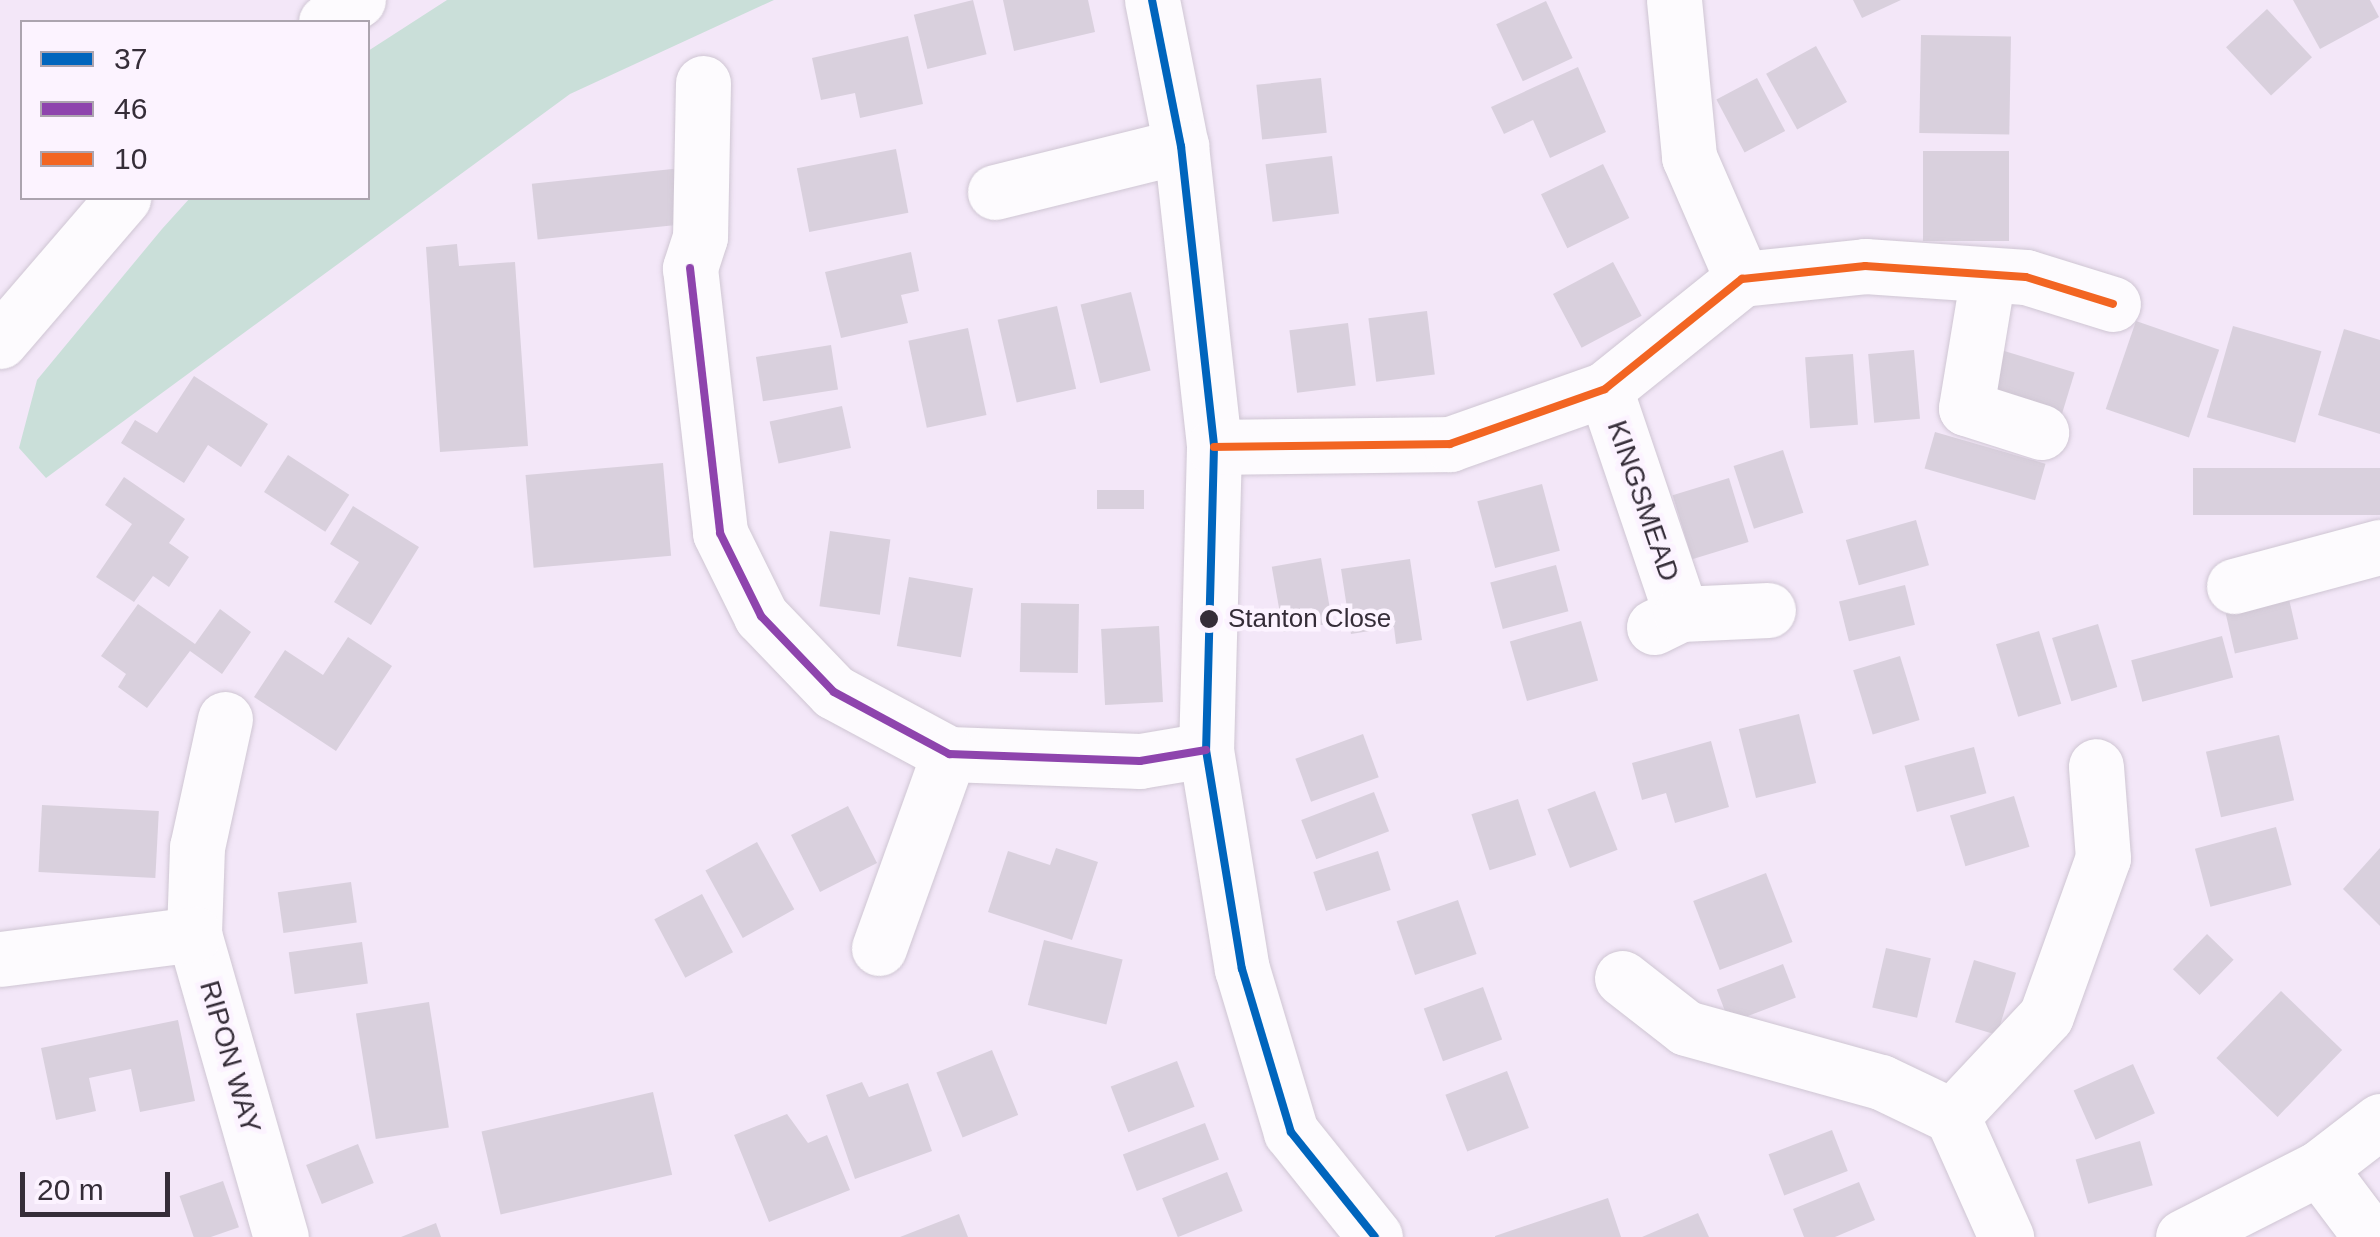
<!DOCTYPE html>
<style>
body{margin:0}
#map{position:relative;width:2380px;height:1237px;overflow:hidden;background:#f3e7f8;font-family:Helvetica,sans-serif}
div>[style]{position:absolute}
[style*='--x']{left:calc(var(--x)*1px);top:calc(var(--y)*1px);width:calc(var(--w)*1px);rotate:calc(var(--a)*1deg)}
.green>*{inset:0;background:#cadfd9}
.building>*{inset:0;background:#d9d0dd;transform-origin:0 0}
.roads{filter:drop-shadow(0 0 2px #cfc6d3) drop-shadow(0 0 2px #cfc6d3)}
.minor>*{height:55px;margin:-27.5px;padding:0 27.5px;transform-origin:27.5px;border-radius:27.5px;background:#fdfbfe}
.bus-1>*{height:8px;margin:-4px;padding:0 4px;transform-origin:4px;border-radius:4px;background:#0065bd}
.bus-2>*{height:8px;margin:-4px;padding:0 4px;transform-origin:4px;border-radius:4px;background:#8e44ad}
.bus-3>*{height:8px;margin:-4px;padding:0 4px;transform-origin:4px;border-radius:4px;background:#f26522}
.dots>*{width:28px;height:28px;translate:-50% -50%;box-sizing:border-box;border:5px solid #fcf3ff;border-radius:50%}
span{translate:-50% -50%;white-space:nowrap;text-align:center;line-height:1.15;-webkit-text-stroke:9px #fcf3ff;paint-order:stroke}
.bus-label{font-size:26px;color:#352d38}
.left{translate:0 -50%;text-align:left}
.street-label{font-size:28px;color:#352d38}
.legend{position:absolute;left:20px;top:20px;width:350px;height:180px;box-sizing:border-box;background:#fcf3ff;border:2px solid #aca4af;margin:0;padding:12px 18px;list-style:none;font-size:30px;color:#352d38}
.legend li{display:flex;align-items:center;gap:20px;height:50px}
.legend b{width:50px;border:2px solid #aca4af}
.scale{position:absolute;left:20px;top:1172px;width:150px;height:45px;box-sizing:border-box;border:5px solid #352d38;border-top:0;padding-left:12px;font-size:30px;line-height:35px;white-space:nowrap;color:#352d38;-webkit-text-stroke:8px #fcf3ff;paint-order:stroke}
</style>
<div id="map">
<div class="green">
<div style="clip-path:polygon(447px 0,774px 0,570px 94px,46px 478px,19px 448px,37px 380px,162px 229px,190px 198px,368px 198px,368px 51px)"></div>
</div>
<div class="building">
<div style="left:973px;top:0;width:56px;height:61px;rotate:76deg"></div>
<div style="clip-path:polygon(1003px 0,1088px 0,1095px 32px,1014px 51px)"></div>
<div style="clip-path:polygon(1853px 0,1901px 0,1862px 18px)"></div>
<div style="clip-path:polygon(2293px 0,2370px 0,2379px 17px,2320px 49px)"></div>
<div style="left:1546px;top:1px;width:63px;height:55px;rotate:65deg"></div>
<div style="left:2267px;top:9px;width:66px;height:56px;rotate:47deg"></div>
<div style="left:1921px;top:35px;width:90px;height:98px;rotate:1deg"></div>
<div style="clip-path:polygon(908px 36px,923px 104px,860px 118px,855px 93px,821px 100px,812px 58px)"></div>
<div style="left:1816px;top:46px;width:64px;height:57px;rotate:61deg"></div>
<div style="clip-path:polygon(1578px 67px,1606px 132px,1550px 158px,1533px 120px,1504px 134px,1491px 107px)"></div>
<div style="left:1321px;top:78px;width:55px;height:65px;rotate:84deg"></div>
<div style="left:1757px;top:78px;width:60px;height:46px;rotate:62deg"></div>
<div style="left:896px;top:149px;width:65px;height:101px;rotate:79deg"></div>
<div style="left:1923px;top:151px;width:86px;height:90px"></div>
<div style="left:1332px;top:156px;width:58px;height:67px;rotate:83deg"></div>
<div style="left:1603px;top:164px;width:60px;height:69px;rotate:64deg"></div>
<div style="left:682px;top:168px;width:56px;height:151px;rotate:84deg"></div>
<div style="clip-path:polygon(457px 244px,459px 266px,515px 262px,528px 446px,440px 452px,426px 247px)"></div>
<div style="clip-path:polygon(911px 252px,919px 291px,901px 295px,908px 323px,841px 338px,825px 272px)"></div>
<div style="left:1613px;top:262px;width:61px;height:68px;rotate:62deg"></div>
<div style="left:1131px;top:292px;width:81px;height:52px;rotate:76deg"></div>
<div style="left:1057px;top:306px;width:85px;height:61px;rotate:77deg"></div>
<div style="left:1427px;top:311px;width:64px;height:59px;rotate:83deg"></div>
<div style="left:2136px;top:321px;width:88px;height:93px;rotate:19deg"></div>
<div style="left:1348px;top:323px;width:63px;height:59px;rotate:83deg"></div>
<div style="left:2233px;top:326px;width:92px;height:95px;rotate:16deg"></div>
<div style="left:968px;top:328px;width:89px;height:61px;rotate:78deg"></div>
<div style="clip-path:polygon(2344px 329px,2380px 340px,2380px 434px,2318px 415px)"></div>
<div style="left:831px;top:345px;width:45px;height:76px;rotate:81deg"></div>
<div style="left:1914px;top:350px;width:69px;height:46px;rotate:85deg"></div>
<div style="left:2001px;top:350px;width:77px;height:44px;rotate:17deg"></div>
<div style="left:1853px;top:354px;width:71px;height:48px;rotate:86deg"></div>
<div style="clip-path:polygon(194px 376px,268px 424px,241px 467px,208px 445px,184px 483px,121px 443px,135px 420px,157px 433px)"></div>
<div style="left:842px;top:406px;width:43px;height:74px;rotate:78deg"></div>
<div style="left:1935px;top:432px;width:115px;height:38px;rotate:16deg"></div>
<div style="left:1783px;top:450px;width:66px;height:52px;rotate:72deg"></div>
<div style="left:288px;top:455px;width:73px;height:44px;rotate:33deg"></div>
<div style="left:663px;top:463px;width:93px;height:138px;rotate:85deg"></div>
<div style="left:2380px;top:468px;width:47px;height:187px;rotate:90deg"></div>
<div style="clip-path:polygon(124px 477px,185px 519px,169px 543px,189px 557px,169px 587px,153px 576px,134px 602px,96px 577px,132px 524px,105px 505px)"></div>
<div style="left:1729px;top:478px;width:67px;height:59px;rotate:73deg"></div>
<div style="left:1542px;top:484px;width:69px;height:67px;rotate:75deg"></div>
<div style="left:1097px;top:490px;width:47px;height:19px"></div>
<div style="clip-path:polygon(353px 506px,419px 547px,371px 625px,334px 602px,359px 562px,330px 544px)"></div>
<div style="left:1916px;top:520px;width:47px;height:73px;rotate:74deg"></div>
<div style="left:830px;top:531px;width:61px;height:76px;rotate:8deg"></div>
<div style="left:1321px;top:558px;width:66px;height:50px;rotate:80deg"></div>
<div style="clip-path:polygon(1410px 559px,1422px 640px,1396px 644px,1394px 627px,1351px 634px,1341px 569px)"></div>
<div style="left:1556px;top:565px;width:48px;height:68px;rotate:75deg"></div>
<div style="left:909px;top:577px;width:65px;height:70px;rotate:10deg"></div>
<div style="left:1905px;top:585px;width:41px;height:68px;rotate:76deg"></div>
<div style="left:2289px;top:599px;width:41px;height:65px;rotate:77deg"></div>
<div style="left:1021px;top:603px;width:58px;height:69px;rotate:1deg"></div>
<div style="clip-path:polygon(138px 604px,195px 644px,220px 609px,251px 632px,222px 674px,190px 651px,147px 708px,118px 687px,126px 674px,101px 656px)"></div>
<div style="left:1581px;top:621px;width:62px;height:74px;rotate:74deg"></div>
<div style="left:2098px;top:624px;width:66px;height:48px;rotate:73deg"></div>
<div style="left:1159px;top:626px;width:76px;height:58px;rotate:87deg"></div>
<div style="left:2039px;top:631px;width:76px;height:45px;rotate:73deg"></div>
<div style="left:2222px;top:636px;width:43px;height:94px;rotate:75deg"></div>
<div style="clip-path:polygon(348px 637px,392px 666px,336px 751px,254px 697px,285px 650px,323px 675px)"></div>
<div style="left:1900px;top:656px;width:67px;height:49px;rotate:73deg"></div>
<div style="left:1799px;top:714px;width:71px;height:62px;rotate:76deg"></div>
<div style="left:1363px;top:734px;width:46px;height:72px;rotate:70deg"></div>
<div style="left:2279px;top:735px;width:67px;height:75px;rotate:77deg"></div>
<div style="clip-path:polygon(1711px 741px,1729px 807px,1675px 823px,1666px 793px,1642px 800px,1632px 763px)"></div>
<div style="left:1974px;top:747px;width:48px;height:72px;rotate:75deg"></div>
<div style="left:1595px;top:791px;width:63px;height:51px;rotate:69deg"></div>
<div style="left:1374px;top:792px;width:42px;height:78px;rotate:69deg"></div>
<div style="left:2014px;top:796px;width:53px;height:67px;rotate:73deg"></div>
<div style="left:1518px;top:799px;width:59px;height:49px;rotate:72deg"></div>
<div style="left:42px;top:805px;width:117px;height:67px;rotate:3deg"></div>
<div style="left:848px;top:806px;width:64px;height:64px;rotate:63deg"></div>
<div style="left:2276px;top:827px;width:60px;height:84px;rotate:75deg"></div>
<div style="left:757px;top:842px;width:77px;height:59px;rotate:61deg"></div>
<div style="clip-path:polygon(1056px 848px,1098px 862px,1072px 940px,988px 912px,1008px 851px,1050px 865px)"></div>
<div style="clip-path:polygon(2380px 848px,2380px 926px,2343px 889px)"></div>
<div style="left:1378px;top:851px;width:41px;height:68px;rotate:72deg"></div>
<div style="left:1766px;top:873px;width:74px;height:78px;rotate:69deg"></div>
<div style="left:351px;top:882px;width:41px;height:74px;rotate:82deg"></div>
<div style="left:702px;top:894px;width:66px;height:54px;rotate:62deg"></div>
<div style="left:1458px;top:900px;width:57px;height:65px;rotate:71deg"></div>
<div style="left:2207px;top:934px;width:37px;height:49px;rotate:44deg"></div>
<div style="left:1044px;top:940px;width:81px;height:67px;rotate:14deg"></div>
<div style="left:362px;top:942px;width:42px;height:74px;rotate:82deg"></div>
<div style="left:1886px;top:948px;width:46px;height:61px;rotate:13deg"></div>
<div style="left:1974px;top:960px;width:44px;height:65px;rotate:17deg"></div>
<div style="left:1783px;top:964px;width:36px;height:71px;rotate:69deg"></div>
<div style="left:1483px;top:987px;width:56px;height:63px;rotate:70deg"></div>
<div style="left:2281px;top:991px;width:85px;height:93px;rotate:44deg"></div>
<div style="left:429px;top:1002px;width:127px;height:74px;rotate:81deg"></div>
<div style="clip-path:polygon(178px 1020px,195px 1101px,140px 1112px,131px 1069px,89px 1078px,96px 1111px,56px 1120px,41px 1048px)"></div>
<div style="left:992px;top:1050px;width:70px;height:60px;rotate:68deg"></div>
<div style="left:1177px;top:1061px;width:49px;height:71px;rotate:69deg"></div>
<div style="left:2133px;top:1064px;width:54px;height:65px;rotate:66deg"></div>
<div style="left:1507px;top:1071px;width:61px;height:66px;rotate:69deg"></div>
<div style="clip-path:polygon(862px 1082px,869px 1097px,908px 1083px,932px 1151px,855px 1179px,826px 1095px)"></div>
<div style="left:653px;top:1092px;width:85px;height:176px;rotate:77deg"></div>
<div style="clip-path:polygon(787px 1114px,808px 1143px,827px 1135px,850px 1190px,769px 1222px,734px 1135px)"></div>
<div style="left:1205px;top:1123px;width:39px;height:88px;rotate:69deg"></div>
<div style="left:1832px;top:1130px;width:44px;height:68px;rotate:69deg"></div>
<div style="left:2140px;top:1141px;width:46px;height:67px;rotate:74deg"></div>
<div style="left:358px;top:1144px;width:42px;height:56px;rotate:68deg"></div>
<div style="left:1227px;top:1172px;width:42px;height:70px;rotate:68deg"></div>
<div style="left:223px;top:1181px;width:49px;height:46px;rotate:71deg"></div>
<div style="clip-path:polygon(1859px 1182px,1875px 1220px,1835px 1237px,1804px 1237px,1793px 1209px)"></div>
<div style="clip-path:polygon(1608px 1198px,1621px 1237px,1495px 1237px,1495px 1236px)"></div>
<div style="clip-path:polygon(1698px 1213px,1709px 1237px,1642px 1237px)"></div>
<div style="clip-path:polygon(959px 1214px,968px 1237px,900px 1237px)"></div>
<div style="clip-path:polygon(436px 1223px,441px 1237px,401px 1237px)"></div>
</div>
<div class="roads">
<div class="minor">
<div style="--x:1152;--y:0;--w:149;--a:78.8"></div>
<div style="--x:1181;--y:146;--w:303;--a:83.7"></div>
<div style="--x:1214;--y:447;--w:303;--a:91.5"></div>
<div style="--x:1206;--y:750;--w:222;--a:80.7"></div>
<div style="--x:1242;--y:969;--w:170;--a:73.3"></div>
<div style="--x:1291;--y:1132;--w:134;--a:51.3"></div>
<div style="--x:1674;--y:0;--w:158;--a:84.5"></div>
<div style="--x:1689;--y:157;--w:133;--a:66.5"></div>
<div style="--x:326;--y:22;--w:39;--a:-35"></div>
<div style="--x:703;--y:83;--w:154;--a:91.1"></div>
<div style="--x:700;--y:237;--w:33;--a:108"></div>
<div style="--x:690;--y:268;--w:267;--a:83.5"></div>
<div style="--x:720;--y:533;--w:93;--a:63.7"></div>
<div style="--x:761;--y:616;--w:105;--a:46.2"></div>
<div style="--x:834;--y:692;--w:131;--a:28.3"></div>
<div style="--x:949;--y:754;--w:191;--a:2.1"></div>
<div style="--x:1140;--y:761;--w:67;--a:-9.5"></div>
<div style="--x:995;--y:192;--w:192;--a:-13.9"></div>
<div style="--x:1988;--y:275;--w:135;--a:99.4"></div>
<div style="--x:1966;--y:408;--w:79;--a:17.7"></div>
<div style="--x:0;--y:341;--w:189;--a:-49.3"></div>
<div style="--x:1605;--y:389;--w:237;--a:71.3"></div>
<div style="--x:1214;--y:447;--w:236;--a:-0.7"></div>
<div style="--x:1450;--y:444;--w:164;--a:-19.5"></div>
<div style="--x:1605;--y:389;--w:176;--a:-38.8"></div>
<div style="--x:1742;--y:279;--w:124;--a:-6"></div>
<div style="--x:1865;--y:266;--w:161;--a:3.9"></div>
<div style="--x:2026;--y:277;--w:91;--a:17.2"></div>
<div style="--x:2234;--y:586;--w:151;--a:-15"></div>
<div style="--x:1654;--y:627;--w:30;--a:-26"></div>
<div style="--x:1681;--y:614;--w:87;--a:-2.6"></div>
<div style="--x:225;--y:719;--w:131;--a:102.3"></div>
<div style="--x:197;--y:847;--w:87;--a:92"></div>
<div style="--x:194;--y:934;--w:315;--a:74"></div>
<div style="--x:879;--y:948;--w:206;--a:-70.2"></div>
<div style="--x:0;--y:959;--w:196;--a:-7.3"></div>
<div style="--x:1622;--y:978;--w:81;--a:38"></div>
<div style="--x:1686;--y:1028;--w:202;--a:15.5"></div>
<div style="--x:1881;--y:1082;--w:79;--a:25.6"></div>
<div style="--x:1952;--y:1116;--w:133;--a:65.9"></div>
<div style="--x:1952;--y:1116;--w:137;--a:-46.8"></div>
<div style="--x:2046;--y:1016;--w:168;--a:-70.2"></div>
<div style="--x:2103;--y:858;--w:92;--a:-94.4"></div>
<div style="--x:2319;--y:1168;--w:86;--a:53"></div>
<div style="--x:2183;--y:1237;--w:153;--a:-26.9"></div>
<div style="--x:2319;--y:1168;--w:77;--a:-37.6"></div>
</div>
</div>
<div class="bus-1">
<div style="--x:1152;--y:0;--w:149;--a:78.8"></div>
<div style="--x:1181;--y:146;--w:303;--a:83.7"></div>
<div style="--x:1214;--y:447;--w:303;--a:91.5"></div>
<div style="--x:1206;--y:750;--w:222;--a:80.7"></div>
<div style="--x:1242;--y:969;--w:170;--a:73.3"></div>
<div style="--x:1291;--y:1132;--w:134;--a:51.3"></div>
</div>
<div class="bus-2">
<div style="--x:690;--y:268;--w:267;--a:83.5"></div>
<div style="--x:720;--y:533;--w:93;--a:63.7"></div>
<div style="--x:761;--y:616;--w:105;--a:46.2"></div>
<div style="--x:834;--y:692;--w:131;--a:28.3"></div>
<div style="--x:949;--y:754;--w:191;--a:2.1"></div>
<div style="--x:1140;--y:761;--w:67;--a:-9.5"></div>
</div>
<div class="bus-3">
<div style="--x:1214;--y:447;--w:236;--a:-0.7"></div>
<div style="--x:1450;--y:444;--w:164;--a:-19.5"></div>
<div style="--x:1605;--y:389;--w:176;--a:-38.8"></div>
<div style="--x:1742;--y:279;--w:124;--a:-6"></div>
<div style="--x:1865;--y:266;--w:161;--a:3.9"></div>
<div style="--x:2026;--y:277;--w:91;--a:17.2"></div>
</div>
<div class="dots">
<div style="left:1209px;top:619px;background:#352d38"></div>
</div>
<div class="bus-label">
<span class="left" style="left:1228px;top:619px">Stanton Close</span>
</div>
<div class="street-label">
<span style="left:1643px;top:501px;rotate:71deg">KINGSMEAD</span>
<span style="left:230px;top:1057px;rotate:74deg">RIPON WAY</span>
</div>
<ul class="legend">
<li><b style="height:12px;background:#0065bd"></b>37</li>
<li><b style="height:12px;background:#8e44ad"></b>46</li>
<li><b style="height:12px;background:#f26522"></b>10</li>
</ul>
<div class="scale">20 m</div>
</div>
